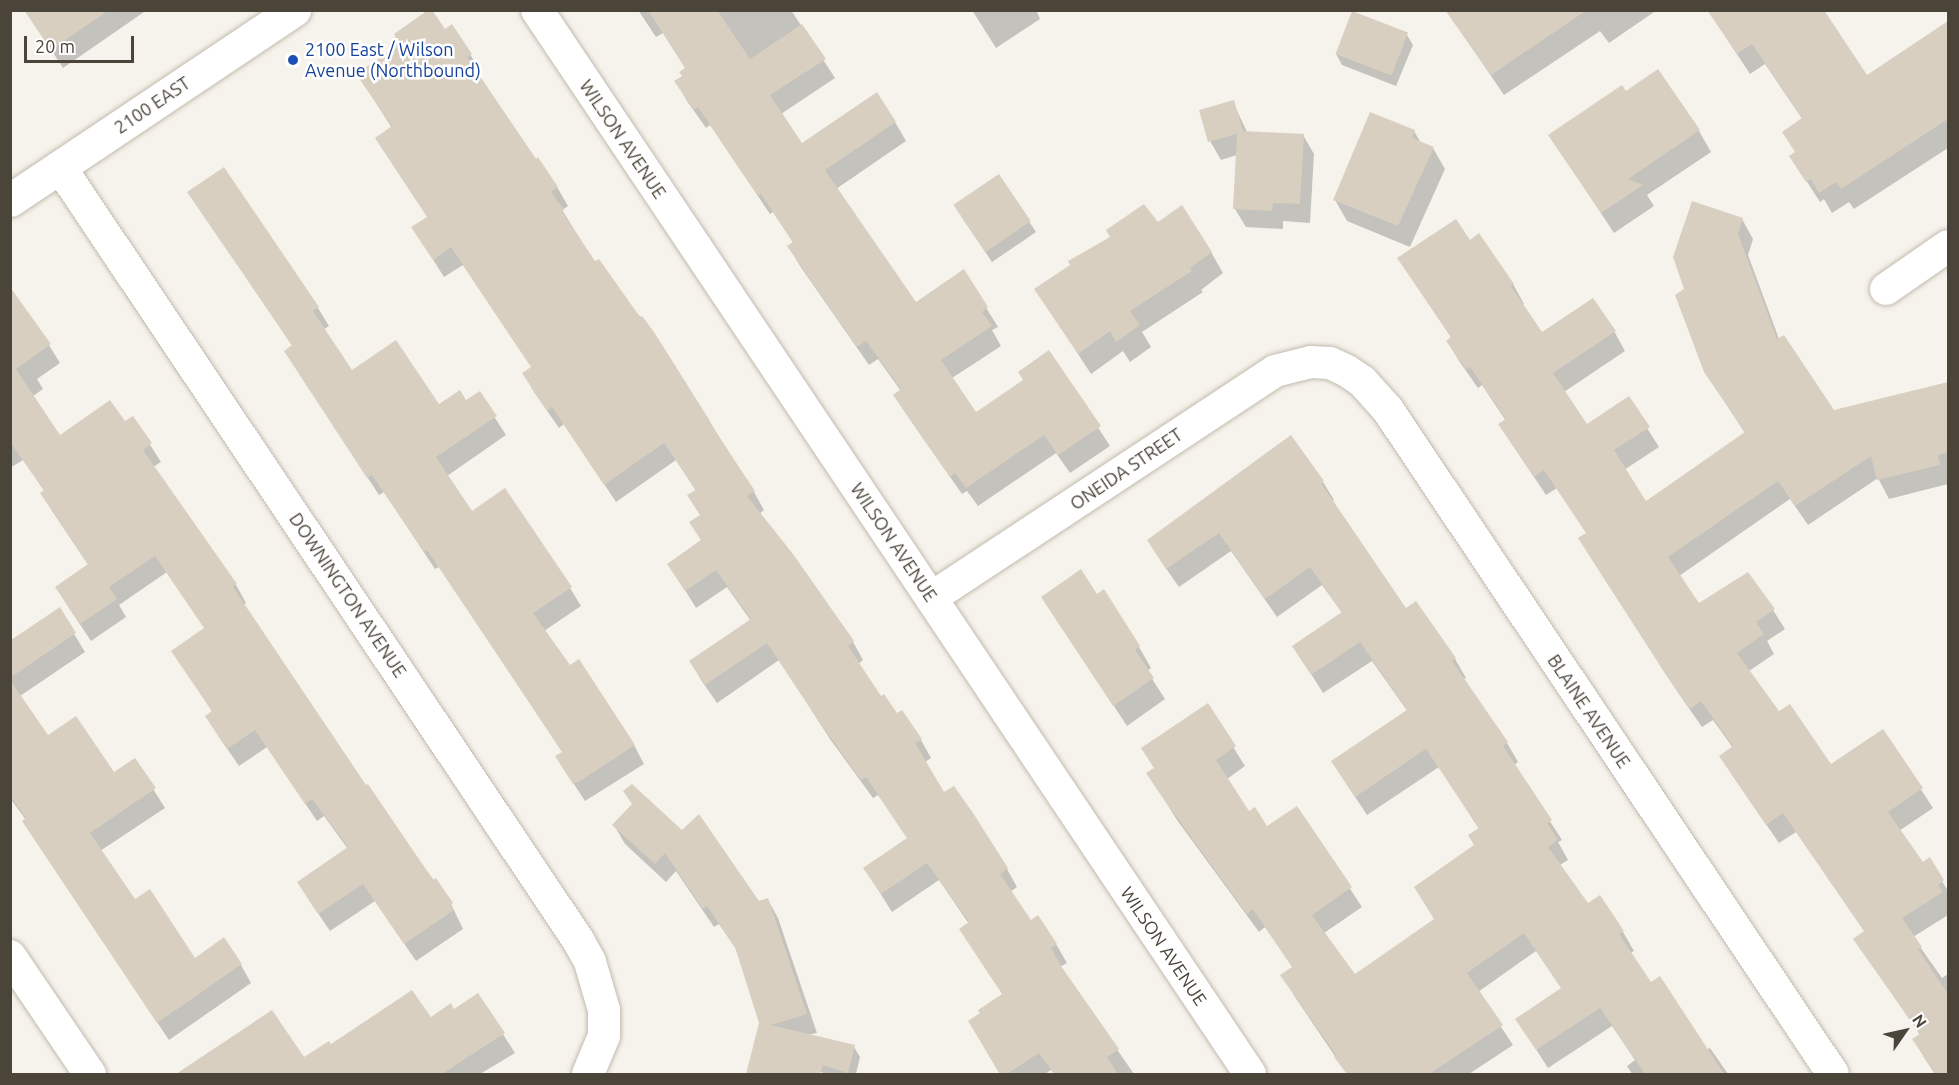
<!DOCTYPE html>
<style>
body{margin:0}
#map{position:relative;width:1959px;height:1085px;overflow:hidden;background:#f6f3ec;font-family:Ubuntu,sans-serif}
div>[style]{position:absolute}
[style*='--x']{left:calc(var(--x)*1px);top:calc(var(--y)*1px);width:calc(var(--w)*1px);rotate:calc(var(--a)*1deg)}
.shadow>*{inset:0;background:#0003}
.building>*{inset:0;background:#d8cfc1;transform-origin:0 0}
.roads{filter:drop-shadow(0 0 2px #c2bbae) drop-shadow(0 0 2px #c2bbae)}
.minor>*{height:32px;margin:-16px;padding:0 16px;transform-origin:16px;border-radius:16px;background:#fff}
.tertiary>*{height:33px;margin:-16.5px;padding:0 16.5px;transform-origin:16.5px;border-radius:16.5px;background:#fff}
.dots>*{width:16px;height:16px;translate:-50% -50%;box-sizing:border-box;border:3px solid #fff;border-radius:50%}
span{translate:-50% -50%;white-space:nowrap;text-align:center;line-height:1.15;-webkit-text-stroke:5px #fff;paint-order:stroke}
.transit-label{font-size:18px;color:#164399}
.left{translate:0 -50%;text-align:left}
.street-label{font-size:18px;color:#4b4439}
.frame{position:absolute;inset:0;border:12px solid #4b4439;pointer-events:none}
.north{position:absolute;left:1875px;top:1001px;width:60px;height:60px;-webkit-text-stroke:4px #fff;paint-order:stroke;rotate:56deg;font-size:16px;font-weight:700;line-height:24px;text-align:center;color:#4b4439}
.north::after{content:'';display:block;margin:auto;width:21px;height:27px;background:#4b4439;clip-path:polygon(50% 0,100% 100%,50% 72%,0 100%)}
.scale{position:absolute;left:24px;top:36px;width:110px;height:27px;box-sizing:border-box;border:3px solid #4b4439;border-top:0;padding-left:8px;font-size:18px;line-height:21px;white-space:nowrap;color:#4b4439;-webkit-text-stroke:4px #fff;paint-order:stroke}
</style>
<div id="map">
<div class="shadow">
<div style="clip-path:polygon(25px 10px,147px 10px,63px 68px)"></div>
<div style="clip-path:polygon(638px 10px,791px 10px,835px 78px,781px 114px,802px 145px,895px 122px,906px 141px,836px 189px,916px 304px,964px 272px,998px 327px,992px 330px,1001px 346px,952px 378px,976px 414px,1025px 381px,1049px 352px,1110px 446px,1070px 473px,1056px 453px,978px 506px,967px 491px,962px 494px,906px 414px,895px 395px,901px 391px,878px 359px,869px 365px,800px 266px,789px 247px,794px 244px,773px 212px,770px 214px,710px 125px,706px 128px,687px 101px,676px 82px,684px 77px,686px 69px,663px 33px,656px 37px)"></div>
<div style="clip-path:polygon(972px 10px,1036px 10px,1040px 19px,996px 48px)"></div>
<div style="clip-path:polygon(1446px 10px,1657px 10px,1609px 43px,1600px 31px,1504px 95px)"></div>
<div style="clip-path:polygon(1717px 10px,1825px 10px,1823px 12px,1867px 77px,1948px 22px,1948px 148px,1854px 209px,1849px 202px,1832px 213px,1824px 199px,1820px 202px,1791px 157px,1796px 153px,1803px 120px,1765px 64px,1750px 74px,1711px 15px)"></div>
<div style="clip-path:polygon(444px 31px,470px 54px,481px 73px,478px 75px,535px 161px,557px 187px,568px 206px,562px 210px,595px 263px,653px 332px,754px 492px,764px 510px,759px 514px,792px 554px,853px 642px,863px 660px,858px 664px,881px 698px,921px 740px,931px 758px,925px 762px,944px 794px,1007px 869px,1017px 887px,1010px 892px,1031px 922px,1056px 944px,1067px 963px,1060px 967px,1134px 1074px,1054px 1074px,1051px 1070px,1045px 1074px,1000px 1074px,985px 1049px,1003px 995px,961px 930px,969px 924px,939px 880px,892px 912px,865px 869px,908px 839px,878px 795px,873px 798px,830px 739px,779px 660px,717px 703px,701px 680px,691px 662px,751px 621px,727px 587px,696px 608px,669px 564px,702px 542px,691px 523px,701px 516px,696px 491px,676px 460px,616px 502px,564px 424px,559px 428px,534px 392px,524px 374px,532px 368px,463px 265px,444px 277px,413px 228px,428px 218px,392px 128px,358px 75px)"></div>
<div style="clip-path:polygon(1407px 35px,1413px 45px,1396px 86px,1342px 65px,1336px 54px)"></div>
<div style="clip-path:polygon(1626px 93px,1699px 131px,1711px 152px,1647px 195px,1654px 206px,1614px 233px,1550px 136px)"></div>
<div style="clip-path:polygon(1233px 102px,1247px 132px,1303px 135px,1314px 154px,1310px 223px,1283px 221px,1283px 229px,1246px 227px,1235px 209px,1237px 155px,1221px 160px,1210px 141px)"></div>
<div style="clip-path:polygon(1414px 131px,1421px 143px,1433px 148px,1445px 169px,1410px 247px,1347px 221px,1335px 200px)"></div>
<div style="clip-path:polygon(224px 169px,318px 308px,329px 326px,324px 329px,352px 372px,439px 406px,466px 402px,479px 393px,506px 435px,447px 476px,471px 513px,570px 588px,581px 606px,544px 631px,569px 667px,634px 745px,644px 764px,585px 801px,568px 775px,563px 753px,439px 567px,435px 569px,384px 492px,379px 495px,297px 370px,293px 347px,189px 193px)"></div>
<div style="clip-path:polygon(999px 176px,1036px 232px,992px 262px,961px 216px)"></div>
<div style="clip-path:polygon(1742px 219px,1753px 239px,1748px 255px,1779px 339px,1833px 411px,1946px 384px,1948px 389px,1948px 484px,1889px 499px,1878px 478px,1808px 525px,1790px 499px,1679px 576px,1698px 605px,1773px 610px,1785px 629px,1767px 641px,1774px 654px,1749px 671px,1779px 713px,1830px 766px,1883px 731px,1933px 808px,1899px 831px,1922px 864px,1929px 860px,1948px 891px,1948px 915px,1913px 937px,1942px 978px,1948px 974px,1948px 1074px,1935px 1074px,1925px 1059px,1914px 1040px,1920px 1035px,1855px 939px,1865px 932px,1796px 832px,1779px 843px,1732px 775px,1721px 756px,1733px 748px,1713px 720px,1702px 727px,1681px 697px,1591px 558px,1587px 534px,1557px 488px,1546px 495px,1512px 444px,1506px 421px,1482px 385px,1478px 388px,1459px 361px,1448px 342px,1452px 339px,1399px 259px,1470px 242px,1513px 284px,1524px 304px,1522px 305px,1542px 335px,1614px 331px,1625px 351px,1564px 392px,1587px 426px,1628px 398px,1659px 447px,1624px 470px,1645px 503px,1745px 433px,1705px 372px,1686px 290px)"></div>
<div style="clip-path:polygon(1157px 224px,1211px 252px,1223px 273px,1201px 290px,1203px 292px,1142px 332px,1151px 347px,1130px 362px,1123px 351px,1091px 374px,1036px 289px)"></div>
<div style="clip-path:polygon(10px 318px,49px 345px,60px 363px,37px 379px,43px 389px,33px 396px,60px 437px,125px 423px,133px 418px,161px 462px,153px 467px,236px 585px,246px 603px,243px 605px,366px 787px,451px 904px,463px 929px,416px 961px,375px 901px,330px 931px,309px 900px,299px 883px,348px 849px,324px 816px,317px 821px,267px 747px,239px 766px,217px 734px,213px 713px,173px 651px,205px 629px,167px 572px,119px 605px,126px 617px,91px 641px,67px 605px,57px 587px,89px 566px,52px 511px,45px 492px,23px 460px,10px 468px)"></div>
<div style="clip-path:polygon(1323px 482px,1334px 500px,1332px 502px,1406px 610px,1455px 659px,1466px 678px,1463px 679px,1507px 743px,1518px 762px,1514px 765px,1562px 840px,1558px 842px,1568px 860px,1560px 865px,1588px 905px,1599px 897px,1623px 932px,1634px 951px,1630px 953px,1650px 984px,1706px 1050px,1710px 1048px,1728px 1074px,1632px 1074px,1627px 1066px,1635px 1060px,1612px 1026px,1548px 1068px,1517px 1020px,1562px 989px,1536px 951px,1478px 992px,1513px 1045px,1469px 1074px,1347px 1074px,1293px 994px,1293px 968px,1265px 927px,1259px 932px,1177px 820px,1148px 774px,1155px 769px,1207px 705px,1245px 766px,1227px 779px,1249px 814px,1267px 828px,1297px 808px,1362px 907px,1324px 933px,1354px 977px,1436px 920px,1476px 846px,1479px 829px,1439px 767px,1367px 815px,1344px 780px,1333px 761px,1408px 712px,1372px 661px,1323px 693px,1294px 647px,1343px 614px,1322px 585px,1277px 617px,1231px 551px,1179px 587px,1160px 560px)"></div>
<div style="clip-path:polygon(1097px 596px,1139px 647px,1151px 668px,1147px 671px,1165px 699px,1127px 726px,1043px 598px)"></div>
<div style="clip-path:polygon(59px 609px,85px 652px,20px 696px,47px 737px,113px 774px,135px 760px,165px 808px,100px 851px,134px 901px,195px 960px,241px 965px,251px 983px,169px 1040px,35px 840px,26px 820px,10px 798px,10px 642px)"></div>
<div style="clip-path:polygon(614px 825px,758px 903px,768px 900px,778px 918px,817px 1033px,808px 1035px,854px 1047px,860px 1057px,856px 1074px,827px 1074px,776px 1059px,738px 952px,719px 924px,714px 927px,676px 871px,666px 882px,625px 844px)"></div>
<div style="clip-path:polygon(478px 995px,515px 1053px,480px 1074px,274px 1074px,257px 1049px,304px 1059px,331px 1046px,454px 1011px)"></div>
</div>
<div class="building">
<div style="clip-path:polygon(24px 10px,109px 10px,51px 50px)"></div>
<div style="clip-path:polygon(428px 10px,432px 10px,445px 29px,452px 24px,472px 54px,467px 57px,536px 159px,538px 157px,558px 187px,551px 192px,564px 210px,562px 212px,595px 261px,599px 259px,640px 317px,642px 316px,654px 332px,710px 421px,709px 422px,755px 491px,747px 496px,793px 554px,854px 641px,848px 646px,881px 696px,884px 694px,897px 713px,902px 710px,922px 739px,915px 743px,944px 792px,954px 786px,973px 813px,1008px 868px,1000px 874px,1031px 920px,1038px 915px,1057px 944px,1051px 948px,1061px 966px,1119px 1049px,1107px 1057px,1118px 1074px,1054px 1074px,1039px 1053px,1007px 1074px,1000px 1074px,968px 1021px,980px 1013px,978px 1010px,1002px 994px,959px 929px,969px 922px,927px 863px,881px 894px,863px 868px,907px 838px,866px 777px,861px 780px,818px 720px,767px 643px,705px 685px,689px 661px,751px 619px,716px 570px,685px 591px,667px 564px,701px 540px,689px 522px,700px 515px,687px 495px,696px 490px,664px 443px,604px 485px,552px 407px,547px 411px,522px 373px,531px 367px,451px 247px,433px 260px,411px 227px,427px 217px,375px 138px,392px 126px,356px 74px,396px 47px,392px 39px,396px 37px,394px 34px)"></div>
<div style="clip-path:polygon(648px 10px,717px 10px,750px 59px,802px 24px,826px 59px,770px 95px,802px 143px,877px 92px,896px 122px,825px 170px,916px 302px,964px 269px,988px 307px,982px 312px,992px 326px,941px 360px,976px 412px,1023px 380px,1018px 372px,1049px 350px,1101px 426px,1058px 455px,1044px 435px,966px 488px,955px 473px,950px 477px,893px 395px,901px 389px,866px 341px,857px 347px,787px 246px,793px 242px,761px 194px,758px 196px,698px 107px,694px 110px,674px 81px,682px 76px,679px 72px,685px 68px)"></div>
<div style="clip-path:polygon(1445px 10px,1587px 10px,1491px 75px)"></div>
<div style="clip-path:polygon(1707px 10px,1824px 10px,1867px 75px,1948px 21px,1948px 119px,1841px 189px,1836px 182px,1819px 193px,1811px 179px,1806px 182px,1789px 156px,1795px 152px,1782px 132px,1802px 118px,1752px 44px,1737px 54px)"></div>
<div style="left:1352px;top:11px;width:60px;height:46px;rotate:21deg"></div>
<div style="clip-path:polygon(1658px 69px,1700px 130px,1628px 179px,1643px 185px,1601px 213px,1548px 135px,1622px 85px,1626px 91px)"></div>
<div style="clip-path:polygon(1234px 100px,1243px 131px,1304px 134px,1300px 204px,1273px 203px,1272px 211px,1233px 209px,1237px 134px,1208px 142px,1199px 110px)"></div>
<div style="clip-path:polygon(1370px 112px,1415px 130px,1412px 138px,1434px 147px,1398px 226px,1333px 200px)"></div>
<div style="clip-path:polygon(224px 167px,319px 307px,313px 311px,352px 370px,396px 340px,439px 404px,460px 390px,466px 400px,480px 391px,497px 416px,436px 457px,472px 511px,505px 488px,572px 587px,533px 613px,570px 665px,579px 659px,635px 745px,580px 781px,573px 784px,555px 756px,562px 752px,497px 654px,427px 550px,424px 552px,372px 475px,367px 478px,284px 351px,292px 345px,187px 192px)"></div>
<div style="left:999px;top:174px;width:57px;height:55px;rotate:56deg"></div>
<div style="clip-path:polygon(1692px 201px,1743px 218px,1738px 234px,1777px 339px,1784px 335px,1834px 410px,1948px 382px,1948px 452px,1938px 455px,1940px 465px,1877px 480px,1871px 456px,1795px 506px,1778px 481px,1668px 557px,1699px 603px,1748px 572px,1775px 609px,1756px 622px,1764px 634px,1737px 653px,1779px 711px,1790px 704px,1831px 764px,1883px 729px,1923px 788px,1888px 812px,1923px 862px,1930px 857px,1944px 880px,1938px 885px,1943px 892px,1902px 918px,1922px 947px,1918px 949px,1948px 994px,1948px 1074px,1936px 1074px,1912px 1039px,1920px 1034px,1853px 939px,1864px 931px,1783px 813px,1766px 825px,1719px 756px,1733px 746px,1701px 701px,1690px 709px,1668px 678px,1578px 538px,1586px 533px,1544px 470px,1534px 477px,1498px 424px,1506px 419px,1470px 367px,1466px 369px,1446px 341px,1451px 337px,1397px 258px,1456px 219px,1470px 240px,1479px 233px,1514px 284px,1511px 286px,1542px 332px,1593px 298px,1616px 331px,1553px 373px,1587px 424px,1629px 396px,1650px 427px,1614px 450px,1646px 501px,1745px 432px,1704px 372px,1675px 295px,1684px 289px,1673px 257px)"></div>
<div style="clip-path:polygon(1144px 204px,1158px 222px,1182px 205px,1212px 252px,1190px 268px,1192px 271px,1130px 311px,1140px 325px,1116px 342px,1110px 331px,1078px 354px,1034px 289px,1070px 265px,1068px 261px,1110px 237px,1106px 230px)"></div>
<div style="clip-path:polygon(10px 287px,51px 344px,16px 369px,60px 435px,110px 400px,125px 421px,133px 416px,152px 443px,143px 450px,237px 584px,233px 587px,366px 785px,368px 784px,433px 880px,436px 878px,453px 903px,450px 905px,454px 910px,404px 944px,363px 884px,318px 914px,297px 882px,348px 847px,312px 799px,305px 804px,255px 730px,227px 749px,205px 716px,212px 711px,171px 651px,204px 628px,155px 556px,109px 587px,117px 599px,80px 624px,55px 587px,88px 564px,40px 493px,44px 490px,10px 442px)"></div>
<div style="clip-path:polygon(1291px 435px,1324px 481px,1321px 483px,1406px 608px,1416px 601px,1456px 658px,1452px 661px,1508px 742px,1503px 746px,1552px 820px,1547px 823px,1558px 840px,1548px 847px,1588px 903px,1600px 895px,1624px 931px,1619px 934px,1651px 982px,1660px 976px,1724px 1074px,1645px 1074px,1600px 1008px,1536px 1050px,1515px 1019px,1561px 988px,1524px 933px,1467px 973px,1503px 1025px,1429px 1074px,1347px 1074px,1334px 1057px,1336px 1055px,1280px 975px,1292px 967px,1253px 909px,1247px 914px,1165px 801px,1146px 773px,1154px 768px,1141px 748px,1208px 703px,1236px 746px,1216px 760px,1249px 811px,1255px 807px,1267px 826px,1297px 806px,1352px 887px,1312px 915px,1355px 974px,1434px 919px,1414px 887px,1474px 845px,1468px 835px,1479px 828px,1426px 749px,1355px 797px,1331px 761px,1407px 710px,1360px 642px,1311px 675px,1292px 646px,1342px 612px,1310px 567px,1265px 599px,1219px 533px,1166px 569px,1147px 540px)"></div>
<div style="clip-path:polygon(1081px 569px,1097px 594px,1104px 589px,1140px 646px,1135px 650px,1154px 678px,1113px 706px,1041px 597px)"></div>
<div style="clip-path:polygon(60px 607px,76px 633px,11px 677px,11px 640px)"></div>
<div style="clip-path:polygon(10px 680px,48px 735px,76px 716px,114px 772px,135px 758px,156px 788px,90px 833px,135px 899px,150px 889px,195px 958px,224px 937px,242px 964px,157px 1023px,22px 821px,26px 818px,10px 796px)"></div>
<div style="clip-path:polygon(632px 784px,682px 830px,699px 814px,759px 901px,768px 898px,807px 1014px,771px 1025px,855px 1045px,848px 1073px,823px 1065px,820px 1074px,746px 1074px,759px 1023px,735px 947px,707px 906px,703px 909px,665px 853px,655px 864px,612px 825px,632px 804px,623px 791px)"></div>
<div style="clip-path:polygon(412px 990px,431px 1017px,451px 1003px,454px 1009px,478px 993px,505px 1033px,442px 1074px,176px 1074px,272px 1010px,304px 1057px,329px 1041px,331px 1044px)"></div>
</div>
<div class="roads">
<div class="minor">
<div style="--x:537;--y:10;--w:1281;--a:56.17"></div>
<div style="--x:60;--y:167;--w:931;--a:56.17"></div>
<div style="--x:578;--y:940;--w:25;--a:61"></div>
<div style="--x:590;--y:962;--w:50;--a:73.7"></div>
<div style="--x:604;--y:1010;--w:26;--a:90"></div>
<div style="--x:604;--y:1036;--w:41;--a:112.8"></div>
<div style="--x:1886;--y:289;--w:75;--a:-34.7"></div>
<div style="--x:931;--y:598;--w:412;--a:-33.4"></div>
<div style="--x:1275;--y:371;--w:37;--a:-14"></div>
<div style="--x:1311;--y:362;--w:19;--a:3"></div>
<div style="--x:1330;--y:363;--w:19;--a:25"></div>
<div style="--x:1347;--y:371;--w:18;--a:34"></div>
<div style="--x:1362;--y:381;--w:39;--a:48"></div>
<div style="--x:1388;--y:410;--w:799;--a:56.17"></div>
<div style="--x:10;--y:956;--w:143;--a:55.9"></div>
</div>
<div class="tertiary">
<div style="--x:10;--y:200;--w:342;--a:-33.8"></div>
</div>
</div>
<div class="dots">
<div style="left:293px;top:60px;background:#1a4fb4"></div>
</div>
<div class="transit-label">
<span class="left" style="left:305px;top:60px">2100 East / Wilson<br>Avenue (Northbound)</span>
</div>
<div class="street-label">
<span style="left:152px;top:105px;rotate:-34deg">2100 EAST</span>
<span style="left:623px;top:139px;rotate:56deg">WILSON AVENUE</span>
<span style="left:1126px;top:469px;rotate:-34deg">ONEIDA STREET</span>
<span style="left:894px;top:542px;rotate:56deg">WILSON AVENUE</span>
<span style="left:348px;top:595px;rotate:56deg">DOWNINGTON AVENUE</span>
<span style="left:1589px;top:711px;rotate:56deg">BLAINE AVENUE</span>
<span style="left:1164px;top:946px;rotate:56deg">WILSON AVENUE</span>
</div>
<div class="frame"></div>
<div class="north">N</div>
<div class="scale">20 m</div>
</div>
